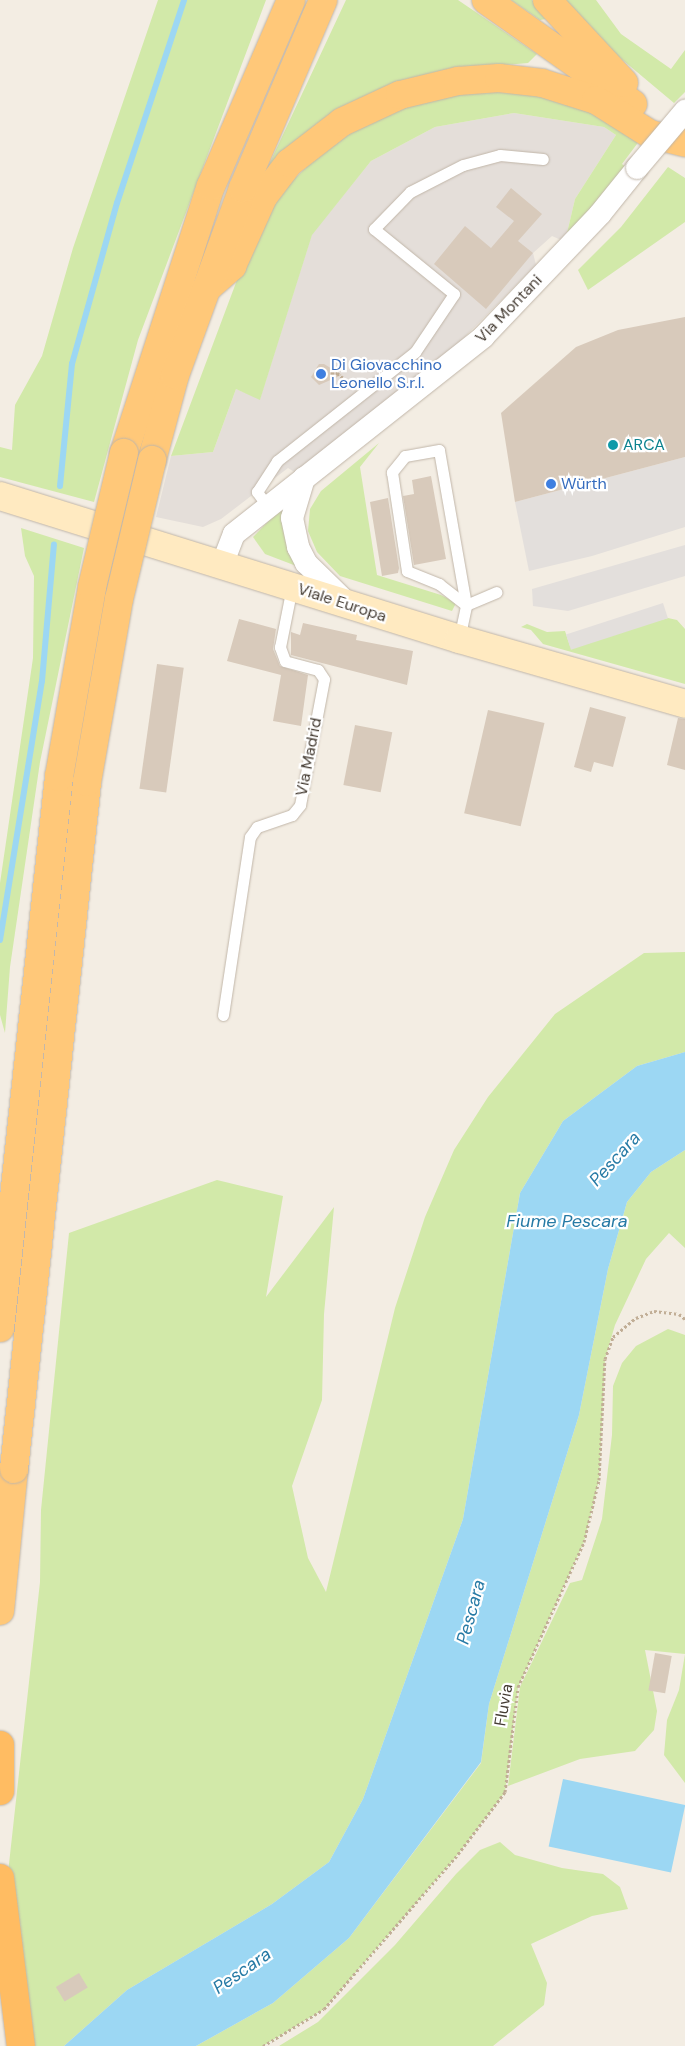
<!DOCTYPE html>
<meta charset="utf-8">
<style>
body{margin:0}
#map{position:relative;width:685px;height:2046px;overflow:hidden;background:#f3ede3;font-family:"DM Sans",sans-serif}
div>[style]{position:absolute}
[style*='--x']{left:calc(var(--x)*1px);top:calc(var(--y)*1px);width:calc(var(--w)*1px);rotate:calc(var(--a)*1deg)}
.industrial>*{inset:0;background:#e4ded9}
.green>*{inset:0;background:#d2e9a9}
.parking>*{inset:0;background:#e3dfdc;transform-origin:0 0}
.water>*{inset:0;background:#9cd7f3;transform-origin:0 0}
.stream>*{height:6px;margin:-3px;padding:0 3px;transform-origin:3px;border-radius:3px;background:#9cd7f3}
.building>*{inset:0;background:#d8cabb;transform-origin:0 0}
.path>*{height:3px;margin-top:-1.5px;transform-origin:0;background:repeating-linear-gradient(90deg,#c1ae96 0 2.5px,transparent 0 5px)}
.roads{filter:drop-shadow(0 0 1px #c1b6a9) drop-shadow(0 0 1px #c1b6a9)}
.service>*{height:11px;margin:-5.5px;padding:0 5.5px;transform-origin:5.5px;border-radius:5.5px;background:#fff}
.minor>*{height:22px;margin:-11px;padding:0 11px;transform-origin:11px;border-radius:11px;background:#fff}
.secondary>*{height:28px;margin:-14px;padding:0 14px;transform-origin:14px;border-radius:14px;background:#ffeac1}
.trunk>*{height:28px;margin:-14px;padding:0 14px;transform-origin:14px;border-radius:14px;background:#ffc879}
.motorway>*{height:28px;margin:-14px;padding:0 14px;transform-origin:14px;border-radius:14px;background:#ffbc62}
.bridges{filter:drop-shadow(0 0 1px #c1b6a9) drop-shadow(0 0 1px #c1b6a9)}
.minor-bridge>*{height:22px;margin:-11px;padding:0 11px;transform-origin:11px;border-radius:11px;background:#fff}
.trunk-bridge>*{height:28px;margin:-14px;padding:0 14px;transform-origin:14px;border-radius:14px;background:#ffc879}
.dots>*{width:14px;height:14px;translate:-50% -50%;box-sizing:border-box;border:2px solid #fff;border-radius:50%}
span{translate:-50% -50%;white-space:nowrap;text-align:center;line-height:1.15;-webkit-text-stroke:4.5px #fff;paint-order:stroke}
.street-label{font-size:16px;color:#453c33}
.shop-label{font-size:16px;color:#366cbe}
.left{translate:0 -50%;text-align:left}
.culture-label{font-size:16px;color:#0d838f}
.water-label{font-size:18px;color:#267aa5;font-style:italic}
</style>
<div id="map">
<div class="industrial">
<div style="clip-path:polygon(514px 113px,604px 127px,616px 135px,575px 199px,567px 233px,561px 240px,552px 236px,533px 253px,536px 265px,443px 359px,296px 473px,288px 468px,221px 519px,203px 527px,156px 517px,171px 456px,213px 452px,236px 389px,260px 399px,312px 234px,371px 161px,435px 127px)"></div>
</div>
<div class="green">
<div style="clip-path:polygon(158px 0,266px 0,138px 340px,94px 502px,0 477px,0 447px,12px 450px,15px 405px,42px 356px,73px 248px)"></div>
<div style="clip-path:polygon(346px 0,458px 0,537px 54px,528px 63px,492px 66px,265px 173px)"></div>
<div style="clip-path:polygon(511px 0,532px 0,546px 19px,540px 20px)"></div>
<div style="clip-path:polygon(560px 0,596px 0,621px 34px,671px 69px,685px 50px,685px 92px,674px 103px,600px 41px)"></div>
<div style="clip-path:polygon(465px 91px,527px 93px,601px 114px,640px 140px,622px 164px,626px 167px,591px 212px,567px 233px,575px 199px,616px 135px,604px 127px,514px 113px,435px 127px,371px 161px,312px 235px,260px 400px,236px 389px,213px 452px,171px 456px,252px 240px,285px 188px,322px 152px,354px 131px,411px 104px)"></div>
<div style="clip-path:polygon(668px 167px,685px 178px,685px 222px,588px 290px,578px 270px,621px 227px)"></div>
<div style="clip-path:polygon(379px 443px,360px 467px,377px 575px,441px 595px,456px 603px,452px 611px,340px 576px,317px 552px,308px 531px,310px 509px,321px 491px)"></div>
<div style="clip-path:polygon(287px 502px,299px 567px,265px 554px,253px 537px)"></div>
<div style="clip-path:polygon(21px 528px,84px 548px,40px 762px,10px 967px,5px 1033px,0 1015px,0 883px,33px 658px,34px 576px,25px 556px)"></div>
<div style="clip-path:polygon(668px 618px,677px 620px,685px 629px,685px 684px,543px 644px,531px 630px,521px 627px,527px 624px,547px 632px,565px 631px,570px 646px)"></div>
<div style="clip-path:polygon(685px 952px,685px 1052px,637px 1066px,563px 1121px,520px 1193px,463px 1519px,363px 1799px,329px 1862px,272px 1904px,127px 1990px,64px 2046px,31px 2046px,8px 1873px,40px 1582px,41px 1510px,69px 1233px,217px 1180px,283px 1196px,266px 1297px,334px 1207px,324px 1314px,322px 1400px,292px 1486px,308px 1558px,326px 1592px,395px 1308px,425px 1217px,454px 1150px,488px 1097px,555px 1014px,644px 953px)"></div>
<div style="clip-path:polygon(685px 1150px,685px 1248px,669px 1233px,646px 1259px,615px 1325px,605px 1359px,599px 1480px,584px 1542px,518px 1687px,505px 1792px,455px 1858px,324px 2009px,263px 2046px,196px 2046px,273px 2003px,349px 1938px,481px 1763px,489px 1704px,579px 1415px,608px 1269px,627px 1202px,651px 1172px)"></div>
<div style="clip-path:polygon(668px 1329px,685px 1335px,685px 1783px,664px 1755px,667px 1720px,679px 1690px,685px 1654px,645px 1650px,657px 1711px,654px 1730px,635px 1751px,580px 1759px,508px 1786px,520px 1687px,570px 1583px,582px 1580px,602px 1519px,612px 1435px,613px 1386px,622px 1363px,636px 1346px)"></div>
<div style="clip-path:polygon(500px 1842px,515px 1855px,562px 1868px,603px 1874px,620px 1887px,628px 1909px,592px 1916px,531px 1944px,547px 1983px,544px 2005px,493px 2046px,279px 2046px,318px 2022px,395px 1945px,456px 1874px,480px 1850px)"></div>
</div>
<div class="parking">
<div style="clip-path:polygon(685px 457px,685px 527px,592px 556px,529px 571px,515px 502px)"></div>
<div style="clip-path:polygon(685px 545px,685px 576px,568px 611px,533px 606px,532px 589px)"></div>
<div style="left:663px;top:603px;width:16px;height:102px;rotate:72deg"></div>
</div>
<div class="water">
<div style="clip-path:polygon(685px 1052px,685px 1150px,651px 1172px,627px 1202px,608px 1269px,579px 1415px,489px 1704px,481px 1762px,349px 1938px,273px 2003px,196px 2046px,64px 2046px,127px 1990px,272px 1904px,329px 1862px,363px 1799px,463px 1519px,520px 1193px,563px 1121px,637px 1066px)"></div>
<div style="left:563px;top:1779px;width:125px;height:69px;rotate:12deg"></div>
</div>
<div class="stream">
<div style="--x:60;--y:486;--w:123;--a:-84.4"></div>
<div style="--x:72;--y:364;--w:167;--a:-74.4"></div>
<div style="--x:117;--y:203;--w:214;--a:-71.7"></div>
<div style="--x:0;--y:940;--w:262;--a:-80.8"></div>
<div style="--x:42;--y:681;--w:137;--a:-85"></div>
</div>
<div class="building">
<div style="clip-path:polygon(511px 188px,542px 214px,518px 241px,533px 253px,486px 309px,434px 264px,465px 226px,491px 248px,514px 221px,496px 207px)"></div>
<div style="clip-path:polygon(685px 317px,685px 457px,515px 502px,501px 413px,576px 347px,618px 330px)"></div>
<div style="clip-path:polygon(319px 364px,324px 364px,342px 375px,319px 385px,311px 377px)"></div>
<div style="clip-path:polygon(431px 476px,446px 559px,414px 565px,403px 496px,414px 494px,412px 480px)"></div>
<div style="clip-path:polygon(388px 498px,399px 568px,398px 573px,382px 576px,370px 502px)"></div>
<div style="clip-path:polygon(239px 619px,276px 629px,273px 649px,280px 666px,308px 675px,301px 726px,273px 721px,281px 675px,227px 661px)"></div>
<div style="clip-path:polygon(303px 623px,357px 635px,356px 640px,413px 651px,407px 685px,291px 655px,291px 632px,300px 635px)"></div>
<div style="left:157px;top:664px;width:27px;height:126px;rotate:8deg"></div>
<div style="clip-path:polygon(590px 707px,626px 717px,613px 767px,594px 762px,591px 772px,574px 767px)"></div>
<div style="left:488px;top:710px;width:58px;height:106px;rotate:13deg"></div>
<div style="clip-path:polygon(678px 718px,685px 719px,685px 770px,667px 765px)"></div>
<div style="left:355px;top:725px;width:38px;height:61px;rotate:11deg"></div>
<div style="left:655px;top:1653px;width:17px;height:38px;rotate:10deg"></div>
<div style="left:79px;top:1973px;width:17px;height:27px;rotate:59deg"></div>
</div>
<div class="path">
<div style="--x:331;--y:373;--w:6;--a:0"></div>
<div style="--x:337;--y:373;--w:18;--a:38"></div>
<div style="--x:263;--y:2046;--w:71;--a:-31.2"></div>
<div style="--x:324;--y:2009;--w:200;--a:-49.1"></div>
<div style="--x:455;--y:1858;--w:83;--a:-52.9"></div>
<div style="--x:505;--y:1792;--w:106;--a:-82.9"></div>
<div style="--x:518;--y:1687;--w:159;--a:-65.5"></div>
<div style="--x:584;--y:1542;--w:64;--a:-76.4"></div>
<div style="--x:599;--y:1480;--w:121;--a:-87.2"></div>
<div style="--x:605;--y:1359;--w:23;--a:-70"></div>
<div style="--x:613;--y:1337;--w:30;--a:-40"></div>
<div style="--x:636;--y:1318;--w:19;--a:-21"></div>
<div style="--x:654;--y:1311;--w:25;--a:7"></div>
<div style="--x:679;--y:1314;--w:8;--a:40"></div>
</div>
<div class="roads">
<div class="service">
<div style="--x:268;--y:507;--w:19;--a:-126"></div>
<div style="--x:257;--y:492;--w:37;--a:-57"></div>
<div style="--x:277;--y:461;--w:176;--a:-38.3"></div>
<div style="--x:415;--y:352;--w:70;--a:-56.1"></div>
<div style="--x:454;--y:294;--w:103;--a:-140.9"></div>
<div style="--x:374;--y:229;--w:52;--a:-45.8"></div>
<div style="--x:410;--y:192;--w:59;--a:-27"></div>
<div style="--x:463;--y:165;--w:38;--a:-15"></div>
<div style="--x:500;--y:155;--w:43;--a:5.3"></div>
<div style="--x:459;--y:639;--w:35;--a:-78"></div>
<div style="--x:466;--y:605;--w:157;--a:-99.9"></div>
<div style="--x:439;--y:450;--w:35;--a:170"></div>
<div style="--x:405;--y:456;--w:21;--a:129"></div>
<div style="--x:392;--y:472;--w:100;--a:81.4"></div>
<div style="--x:407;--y:571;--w:35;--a:22"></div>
<div style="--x:439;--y:584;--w:34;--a:38"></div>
<div style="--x:466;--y:605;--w:33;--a:-23"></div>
<div style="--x:223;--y:1015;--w:180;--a:-81.4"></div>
<div style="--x:250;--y:837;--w:12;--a:-55"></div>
<div style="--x:257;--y:827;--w:37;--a:-19"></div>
<div style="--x:292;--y:815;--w:13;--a:-51"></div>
<div style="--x:300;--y:805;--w:128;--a:-79.2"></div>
<div style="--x:324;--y:679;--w:11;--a:-124"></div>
<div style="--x:318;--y:670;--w:34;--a:-165"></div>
<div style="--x:285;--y:661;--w:15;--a:-110"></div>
<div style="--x:280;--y:647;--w:61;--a:-78.7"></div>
</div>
<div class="minor">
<div style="--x:304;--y:478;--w:42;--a:106.7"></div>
<div style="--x:292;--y:518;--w:30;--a:78"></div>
<div style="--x:298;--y:547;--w:18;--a:63"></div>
<div style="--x:306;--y:563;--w:62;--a:44.3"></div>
<div style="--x:222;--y:565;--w:33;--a:-69"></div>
<div style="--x:234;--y:534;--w:318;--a:-38.3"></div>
<div style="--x:483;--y:337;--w:170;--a:-46.4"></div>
<div style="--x:600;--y:214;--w:59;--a:-51.2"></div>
</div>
<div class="secondary">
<div style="--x:0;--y:496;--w:481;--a:17.3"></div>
<div style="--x:459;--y:639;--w:235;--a:16"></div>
</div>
<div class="trunk">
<div style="--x:486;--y:0;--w:180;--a:35.3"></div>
<div style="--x:547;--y:0;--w:113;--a:47.1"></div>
<div style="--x:206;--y:289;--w:35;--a:-41"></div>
<div style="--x:232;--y:266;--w:76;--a:-65.8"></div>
<div style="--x:263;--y:197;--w:43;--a:-52.6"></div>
<div style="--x:289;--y:163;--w:67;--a:-37.7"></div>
<div style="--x:342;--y:122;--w:64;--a:-25"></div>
<div style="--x:400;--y:95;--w:60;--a:-13.6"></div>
<div style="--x:458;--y:81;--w:41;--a:-4.2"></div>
<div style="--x:499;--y:78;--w:43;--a:6.6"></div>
<div style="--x:542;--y:83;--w:57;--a:17.5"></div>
<div style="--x:596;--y:100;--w:64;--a:32.2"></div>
<div style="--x:650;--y:134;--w:36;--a:14"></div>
<div style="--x:124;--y:453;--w:281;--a:-72"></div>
<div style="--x:211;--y:186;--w:202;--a:-66.7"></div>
<div style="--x:152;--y:460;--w:88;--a:-74.9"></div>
<div style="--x:175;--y:375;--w:199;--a:-70"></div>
<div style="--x:243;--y:188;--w:204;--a:-66.9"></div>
<div style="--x:0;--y:1611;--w:143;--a:-84.4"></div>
</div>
<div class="motorway">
<div style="--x:0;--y:1745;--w:46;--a:90"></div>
<div style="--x:0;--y:1878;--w:169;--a:82.9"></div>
</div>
</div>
<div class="bridges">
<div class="minor-bridge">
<div style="--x:637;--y:168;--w:75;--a:-49.9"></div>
</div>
<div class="trunk-bridge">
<div style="--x:0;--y:1328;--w:554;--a:-83.89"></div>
<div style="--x:59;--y:777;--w:193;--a:-80.1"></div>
<div style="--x:92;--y:587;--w:138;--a:-76.6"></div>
<div style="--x:14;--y:1469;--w:691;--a:-83.93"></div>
<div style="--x:87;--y:782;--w:186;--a:-80.1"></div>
<div style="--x:119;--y:599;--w:143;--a:-76.6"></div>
</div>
</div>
<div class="dots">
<div style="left:321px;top:374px;background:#3f7fe0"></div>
<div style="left:613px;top:445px;background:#0f9aa8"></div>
<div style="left:551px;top:484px;background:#3f7fe0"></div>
</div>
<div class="street-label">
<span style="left:509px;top:309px;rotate:-46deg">Via Montani</span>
<span style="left:342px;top:603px;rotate:18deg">Viale Europa</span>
<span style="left:309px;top:757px;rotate:-79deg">Via Madrid</span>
<span style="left:504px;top:1705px;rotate:-80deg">Fluvia</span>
</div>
<div class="shop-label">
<span class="left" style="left:331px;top:374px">Di Giovacchino<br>Leonello S.r.l.</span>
<span class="left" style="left:561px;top:484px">Würth</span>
</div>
<div class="culture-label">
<span class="left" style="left:623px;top:445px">ARCA</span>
</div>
<div class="water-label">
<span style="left:615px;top:1159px;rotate:-48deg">Pescara</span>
<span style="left:567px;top:1221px">Fiume Pescara</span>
<span style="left:471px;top:1612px;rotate:-75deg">Pescara</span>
<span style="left:242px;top:1971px;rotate:-35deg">Pescara</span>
</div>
</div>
